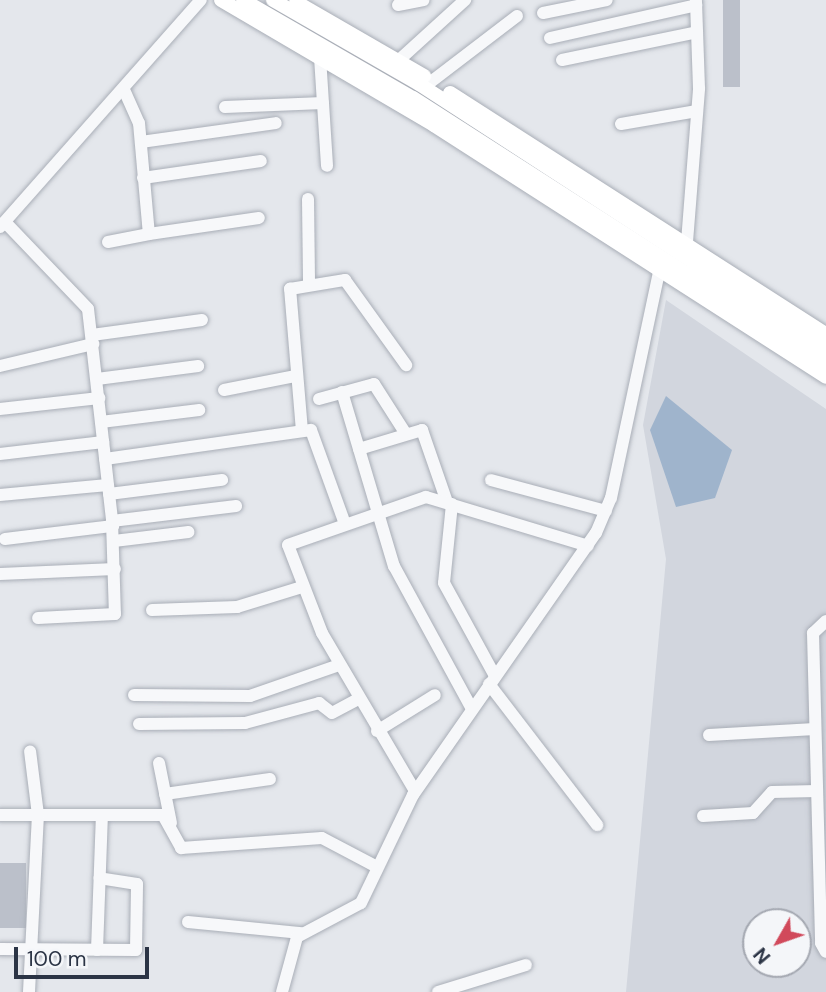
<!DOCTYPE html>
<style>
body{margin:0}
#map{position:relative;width:826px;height:992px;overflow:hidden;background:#e4e7ec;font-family:"DM Sans",sans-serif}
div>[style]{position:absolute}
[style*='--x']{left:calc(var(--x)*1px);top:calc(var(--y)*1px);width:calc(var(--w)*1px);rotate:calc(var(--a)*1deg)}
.built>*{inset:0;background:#d2d6de}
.water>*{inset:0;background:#9fb4cc}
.building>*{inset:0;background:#bbc0ca;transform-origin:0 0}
.roads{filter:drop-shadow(0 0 2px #a9aeb7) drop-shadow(0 0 2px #a9aeb7)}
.minor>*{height:12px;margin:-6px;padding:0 6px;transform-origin:6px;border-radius:6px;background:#f7f8fa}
.major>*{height:14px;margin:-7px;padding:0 7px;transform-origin:7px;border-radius:7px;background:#fff}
span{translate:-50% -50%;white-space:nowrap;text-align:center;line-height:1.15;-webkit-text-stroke:5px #f4f6f9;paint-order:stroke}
.north{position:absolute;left:742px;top:908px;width:70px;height:70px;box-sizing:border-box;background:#f4f6f9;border:2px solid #a4a8b1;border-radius:50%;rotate:230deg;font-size:19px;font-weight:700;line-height:28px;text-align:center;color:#2b3445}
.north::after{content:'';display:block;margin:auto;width:24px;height:32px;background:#d1495b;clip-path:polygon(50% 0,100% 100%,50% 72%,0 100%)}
.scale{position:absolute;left:14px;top:947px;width:135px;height:32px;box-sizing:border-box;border:4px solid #2b3445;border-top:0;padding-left:9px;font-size:21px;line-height:24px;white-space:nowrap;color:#2b3445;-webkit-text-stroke:5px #f4f6f9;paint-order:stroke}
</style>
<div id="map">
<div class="built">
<div style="clip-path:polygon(evenodd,666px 300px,826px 409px,826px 992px,626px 992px,666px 559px,643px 425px,666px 300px,756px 922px,798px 922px,798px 964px,756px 964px,756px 922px)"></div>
</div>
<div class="water">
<div style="clip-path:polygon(666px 396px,732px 450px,715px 498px,676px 507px,650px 430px)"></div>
</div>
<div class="building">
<div style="left:723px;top:0;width:17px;height:87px"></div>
<div style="left:0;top:863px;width:26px;height:65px"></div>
</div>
<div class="roads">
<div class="minor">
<div style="--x:398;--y:5;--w:26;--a:-11"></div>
<div style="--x:543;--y:13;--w:65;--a:-11.5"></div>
<div style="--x:550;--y:38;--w:150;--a:-12.7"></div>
<div style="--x:320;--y:57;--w:109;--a:86.3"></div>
<div style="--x:562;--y:60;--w:138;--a:-11.7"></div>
<div style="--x:398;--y:61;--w:91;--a:-42.3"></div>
<div style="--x:432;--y:81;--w:107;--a:-37.4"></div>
<div style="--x:125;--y:92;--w:34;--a:66"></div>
<div style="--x:139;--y:123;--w:111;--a:84.9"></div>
<div style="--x:149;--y:234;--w:111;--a:-8.3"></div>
<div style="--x:225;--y:107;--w:98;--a:-2.3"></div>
<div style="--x:621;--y:124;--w:77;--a:-9.7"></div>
<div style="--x:141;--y:142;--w:136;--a:-8"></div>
<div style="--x:143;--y:178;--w:119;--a:-8.2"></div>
<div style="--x:308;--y:199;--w:84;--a:89.3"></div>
<div style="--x:5;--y:222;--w:120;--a:46.3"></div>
<div style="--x:88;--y:309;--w:213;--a:83.5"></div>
<div style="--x:112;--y:521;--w:93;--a:88.2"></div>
<div style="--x:115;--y:614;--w:77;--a:177"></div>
<div style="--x:0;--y:227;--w:303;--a:-48.5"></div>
<div style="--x:108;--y:242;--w:42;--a:-11"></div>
<div style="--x:687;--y:242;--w:154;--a:-85.5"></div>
<div style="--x:699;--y:88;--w:88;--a:-92"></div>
<div style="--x:92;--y:335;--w:111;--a:-7.8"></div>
<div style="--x:0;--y:366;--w:96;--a:-13.3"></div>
<div style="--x:97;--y:379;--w:102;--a:-7.3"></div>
<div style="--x:224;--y:390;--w:72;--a:-11.2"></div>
<div style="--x:342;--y:392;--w:182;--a:73.4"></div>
<div style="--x:394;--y:566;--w:163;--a:61.4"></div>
<div style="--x:319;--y:399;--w:57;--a:-15.3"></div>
<div style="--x:374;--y:384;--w:59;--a:57.4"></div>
<div style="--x:0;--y:409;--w:100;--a:-6.3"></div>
<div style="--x:101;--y:422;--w:99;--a:-7"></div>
<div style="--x:302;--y:431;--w:143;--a:-94.8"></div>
<div style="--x:290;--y:289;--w:56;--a:-9.3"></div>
<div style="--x:345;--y:280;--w:105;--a:54.3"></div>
<div style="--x:359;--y:449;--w:66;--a:-16.8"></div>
<div style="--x:422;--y:430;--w:76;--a:70.9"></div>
<div style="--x:0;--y:454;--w:104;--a:-6.6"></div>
<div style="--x:105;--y:459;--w:208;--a:-8"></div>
<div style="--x:311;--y:430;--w:97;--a:70.1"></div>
<div style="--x:491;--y:480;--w:119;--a:15.1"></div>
<div style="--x:109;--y:494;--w:114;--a:-7.1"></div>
<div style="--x:0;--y:495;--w:108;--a:-5.3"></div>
<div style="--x:452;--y:504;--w:79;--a:95.8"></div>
<div style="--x:444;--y:583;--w:106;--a:61.3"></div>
<div style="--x:112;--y:521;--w:125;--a:-6.9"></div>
<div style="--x:5;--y:539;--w:109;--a:-6.9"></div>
<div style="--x:114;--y:541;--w:75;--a:-6.9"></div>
<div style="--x:0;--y:574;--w:115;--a:-2.5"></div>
<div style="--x:152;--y:610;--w:85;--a:-2"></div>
<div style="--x:237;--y:607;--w:68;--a:-17.1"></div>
<div style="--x:826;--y:621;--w:18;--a:137"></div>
<div style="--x:813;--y:633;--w:310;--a:88.5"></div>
<div style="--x:821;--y:943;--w:10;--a:61"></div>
<div style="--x:489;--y:684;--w:178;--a:52.5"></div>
<div style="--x:134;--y:695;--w:116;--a:0.5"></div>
<div style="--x:250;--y:696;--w:94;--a:-19.2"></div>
<div style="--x:139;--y:724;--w:106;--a:-0.5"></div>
<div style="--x:245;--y:723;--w:77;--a:-15.1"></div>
<div style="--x:319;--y:703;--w:16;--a:38"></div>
<div style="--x:332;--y:713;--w:30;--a:-28"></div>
<div style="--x:377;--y:731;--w:68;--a:-31.8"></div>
<div style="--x:709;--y:735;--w:106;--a:-3.2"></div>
<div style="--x:159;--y:763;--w:61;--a:78.7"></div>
<div style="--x:415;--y:791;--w:183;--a:-120.5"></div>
<div style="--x:322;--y:633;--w:94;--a:-111.1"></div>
<div style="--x:288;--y:545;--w:146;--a:-19.2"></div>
<div style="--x:426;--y:497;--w:169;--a:16.8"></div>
<div style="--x:165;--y:794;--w:106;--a:-8.1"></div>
<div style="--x:0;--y:815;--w:163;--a:0"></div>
<div style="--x:163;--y:815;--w:38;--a:61"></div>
<div style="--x:181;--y:848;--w:141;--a:-4.1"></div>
<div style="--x:322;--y:838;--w:62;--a:27.8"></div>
<div style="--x:703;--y:816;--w:50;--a:-3.4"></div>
<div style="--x:753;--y:813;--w:28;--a:-48"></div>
<div style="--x:772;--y:792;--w:45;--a:-1.3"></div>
<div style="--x:188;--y:922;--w:114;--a:5.6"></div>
<div style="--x:0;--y:949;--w:136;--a:0.4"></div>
<div style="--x:136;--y:950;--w:66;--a:-89.1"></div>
<div style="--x:137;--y:884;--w:38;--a:-171"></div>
<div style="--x:97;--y:950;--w:135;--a:-87.9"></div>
<div style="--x:29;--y:992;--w:177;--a:-87.1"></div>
<div style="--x:38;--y:815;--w:64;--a:-97.1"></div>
<div style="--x:282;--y:992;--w:57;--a:-74.7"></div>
<div style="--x:297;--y:937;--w:72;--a:-28"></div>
<div style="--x:361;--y:903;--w:120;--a:-64.3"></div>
<div style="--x:413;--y:795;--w:320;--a:-55.1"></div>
<div style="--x:596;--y:533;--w:38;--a:-67"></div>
<div style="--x:611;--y:498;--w:236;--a:-78"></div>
<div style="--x:438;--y:992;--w:92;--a:-17.1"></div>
</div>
<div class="major">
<div style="--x:221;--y:0;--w:247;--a:30.4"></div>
<div style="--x:434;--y:125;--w:466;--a:32.7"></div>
<div style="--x:243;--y:0;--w:196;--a:30"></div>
<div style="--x:413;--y:98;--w:491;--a:32.7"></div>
<div style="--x:273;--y:0;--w:168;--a:29.9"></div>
<div style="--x:419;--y:84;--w:485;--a:33"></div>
<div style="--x:296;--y:2;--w:148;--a:30"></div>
<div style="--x:450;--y:93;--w:447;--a:32.7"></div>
</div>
</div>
<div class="north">N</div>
<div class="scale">100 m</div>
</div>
